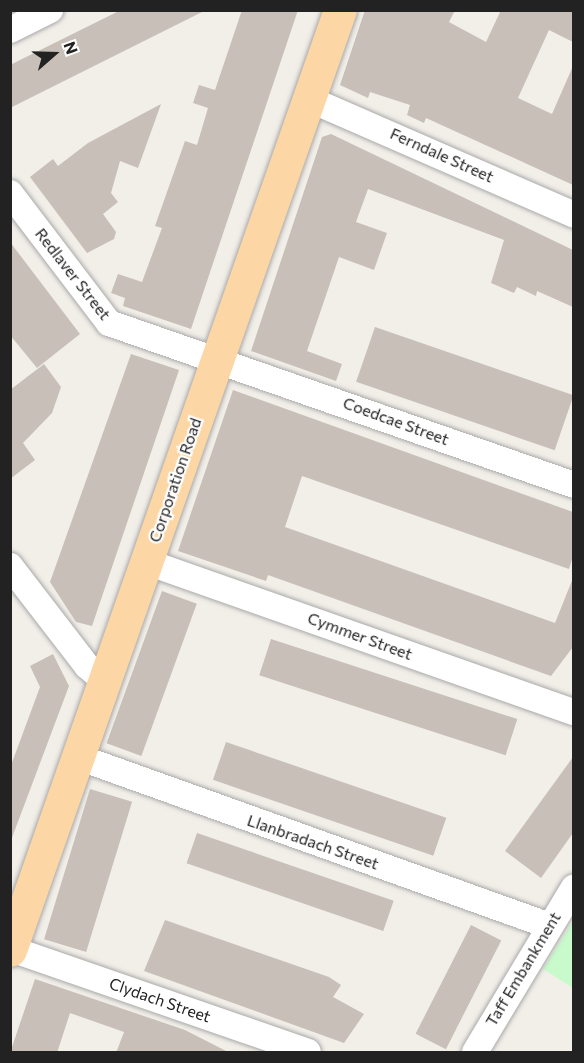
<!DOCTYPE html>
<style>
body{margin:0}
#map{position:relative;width:584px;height:1063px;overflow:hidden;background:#f2efe9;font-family:Commissioner,sans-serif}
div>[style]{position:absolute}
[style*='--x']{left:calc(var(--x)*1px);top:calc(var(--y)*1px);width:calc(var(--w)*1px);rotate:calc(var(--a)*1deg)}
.park>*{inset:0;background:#c8facc}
.building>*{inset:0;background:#c7bfb8;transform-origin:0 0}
.roads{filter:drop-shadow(0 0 2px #a9a9a9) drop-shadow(0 0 2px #a9a9a9)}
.street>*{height:26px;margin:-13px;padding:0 13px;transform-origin:13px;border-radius:13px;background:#fff}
.primary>*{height:33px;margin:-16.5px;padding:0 16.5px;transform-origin:16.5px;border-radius:16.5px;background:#fcd6a4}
span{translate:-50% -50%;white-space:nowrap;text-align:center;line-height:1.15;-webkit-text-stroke:4.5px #fff;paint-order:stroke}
.street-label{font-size:16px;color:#222}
.frame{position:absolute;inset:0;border:12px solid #222;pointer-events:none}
.north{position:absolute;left:24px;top:24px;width:60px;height:60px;-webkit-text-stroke:4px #fff;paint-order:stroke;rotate:70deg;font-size:16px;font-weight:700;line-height:24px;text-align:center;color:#222}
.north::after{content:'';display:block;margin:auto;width:21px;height:27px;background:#222;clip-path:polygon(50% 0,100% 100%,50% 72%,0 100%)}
</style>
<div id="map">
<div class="park">
<div style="clip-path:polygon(573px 921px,573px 988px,543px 969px)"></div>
</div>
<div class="building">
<div style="clip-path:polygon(121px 10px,206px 10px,10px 108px,10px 65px)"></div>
<div style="clip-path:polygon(242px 10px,298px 10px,191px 329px,123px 306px,125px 298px,111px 293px,118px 274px,142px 282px,162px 228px,155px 226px,185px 141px,197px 145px,208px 108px,193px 103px,199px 85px,215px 90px)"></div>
<div style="clip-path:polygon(365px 10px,455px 10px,449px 22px,486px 42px,501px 10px,573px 10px,573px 42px,549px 30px,518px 98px,552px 114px,573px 66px,573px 185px,426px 118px,424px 123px,407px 115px,410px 105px,370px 92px,368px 98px,340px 85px)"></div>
<div style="clip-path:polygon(161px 104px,138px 168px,120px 161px,111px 193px,118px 202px,103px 214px,116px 232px,114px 239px,87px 253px,30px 177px,53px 159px,58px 166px,88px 143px)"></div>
<div style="clip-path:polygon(331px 134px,573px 250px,573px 307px,537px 291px,536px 296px,517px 287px,514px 293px,491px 283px,504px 240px,368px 189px,356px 222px,387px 233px,374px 270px,339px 257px,307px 351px,342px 364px,336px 381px,251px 351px,322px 137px)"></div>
<div style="clip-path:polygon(10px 242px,80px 334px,37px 368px,10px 335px)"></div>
<div style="left:375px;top:327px;width:210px;height:58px;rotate:19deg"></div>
<div style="clip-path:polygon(131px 354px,179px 370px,92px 626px,76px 622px,50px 582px)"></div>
<div style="clip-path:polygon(44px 364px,61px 387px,52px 413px,23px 443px,35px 460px,10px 479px,10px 390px)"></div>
<div style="clip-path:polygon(233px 390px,573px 512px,573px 556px,569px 569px,302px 476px,285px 527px,555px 623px,573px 578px,573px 647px,551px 676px,268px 575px,266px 581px,178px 551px)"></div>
<div style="left:162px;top:591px;width:37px;height:162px;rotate:20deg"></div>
<div style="left:271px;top:639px;width:259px;height:38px;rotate:18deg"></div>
<div style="clip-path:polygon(53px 654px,69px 686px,10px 843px,10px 768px,40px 687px,30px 666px)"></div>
<div style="left:226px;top:742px;width:233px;height:40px;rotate:19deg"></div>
<div style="clip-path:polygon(573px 757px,573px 833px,541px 878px,505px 851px)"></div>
<div style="left:90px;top:789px;width:44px;height:157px;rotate:17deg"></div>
<div style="left:197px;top:833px;width:208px;height:32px;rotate:19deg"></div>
<div style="clip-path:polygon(165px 920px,329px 977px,341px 985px,333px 997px,364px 1014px,344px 1043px,144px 971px)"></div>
<div style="left:471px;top:925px;width:34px;height:122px;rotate:27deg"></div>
<div style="clip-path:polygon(35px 979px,185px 1030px,230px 1053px,116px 1053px,124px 1032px,70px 1013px,57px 1053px,10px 1053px)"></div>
</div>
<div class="roads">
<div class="street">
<div style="--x:10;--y:30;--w:45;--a:-26.6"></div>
<div style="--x:309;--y:99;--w:289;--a:23.6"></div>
<div style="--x:10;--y:193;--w:163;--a:52.7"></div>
<div style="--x:109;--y:323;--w:492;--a:19.2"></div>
<div style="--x:147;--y:562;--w:453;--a:19.4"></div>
<div style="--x:10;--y:566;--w:126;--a:52.4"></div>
<div style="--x:87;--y:666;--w:23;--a:40"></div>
<div style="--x:78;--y:757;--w:499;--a:19.7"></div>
<div style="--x:11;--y:949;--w:314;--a:19.1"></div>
<div style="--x:475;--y:1052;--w:192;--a:-59"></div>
</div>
<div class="primary">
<div style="--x:10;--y:950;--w:996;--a:-70.66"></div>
</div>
</div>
<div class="street-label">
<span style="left:442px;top:155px;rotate:24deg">Ferndale Street</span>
<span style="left:73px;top:274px;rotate:52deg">Redlaver Street</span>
<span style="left:396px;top:421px;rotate:20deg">Coedcae Street</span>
<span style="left:175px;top:480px;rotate:-71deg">Corporation Road</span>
<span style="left:360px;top:636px;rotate:20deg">Cymmer Street</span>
<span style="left:313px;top:842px;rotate:19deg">Llanbradach Street</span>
<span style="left:523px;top:969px;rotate:-59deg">Taff Embankment</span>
<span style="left:160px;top:1000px;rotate:19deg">Clydach Street</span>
</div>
<div class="frame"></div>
<div class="north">N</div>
</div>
